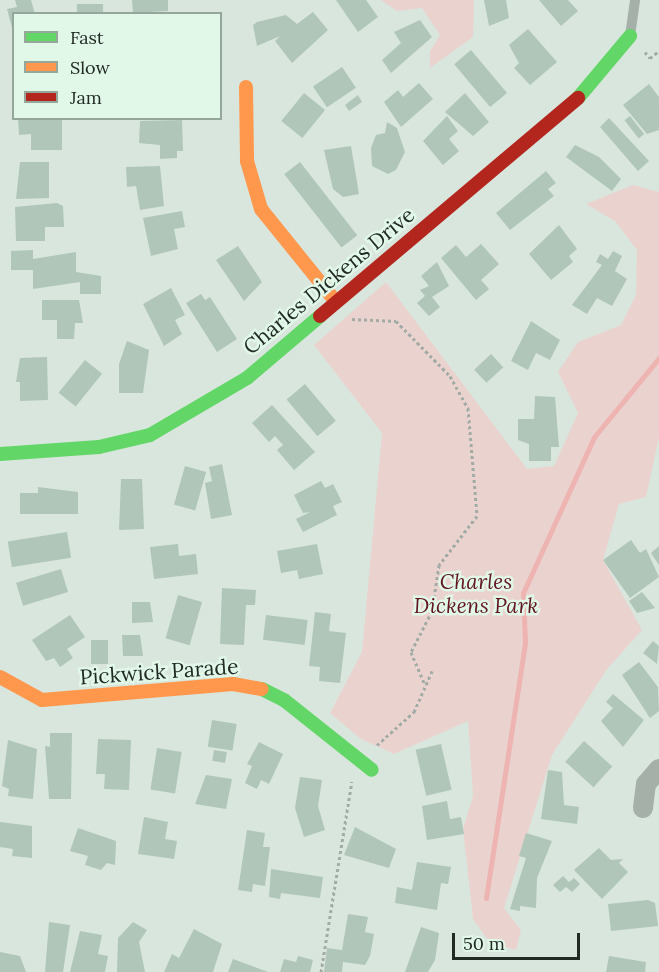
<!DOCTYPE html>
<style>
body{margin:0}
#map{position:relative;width:659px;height:972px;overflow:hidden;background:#d9e6dd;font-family:Lora,serif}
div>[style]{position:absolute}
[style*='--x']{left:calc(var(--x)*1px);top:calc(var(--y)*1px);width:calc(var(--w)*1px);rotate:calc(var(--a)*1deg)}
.green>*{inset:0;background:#ead3cf}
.stream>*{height:5px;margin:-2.5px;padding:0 2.5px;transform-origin:2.5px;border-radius:2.5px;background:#edb4b2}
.building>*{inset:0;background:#b0c6b9;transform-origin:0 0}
.path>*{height:3px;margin-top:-1.5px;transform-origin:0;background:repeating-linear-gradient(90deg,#a2aba5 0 3px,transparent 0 6px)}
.lane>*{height:10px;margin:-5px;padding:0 5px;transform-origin:5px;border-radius:5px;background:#a5b0a9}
.street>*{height:20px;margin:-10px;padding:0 10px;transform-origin:10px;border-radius:10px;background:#a5b0a9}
.fast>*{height:14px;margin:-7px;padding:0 7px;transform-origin:7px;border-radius:7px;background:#63d668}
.slow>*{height:14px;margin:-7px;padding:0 7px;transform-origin:7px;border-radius:7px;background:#ff974d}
.jam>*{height:14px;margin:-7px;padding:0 7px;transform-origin:7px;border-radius:7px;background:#b3261e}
span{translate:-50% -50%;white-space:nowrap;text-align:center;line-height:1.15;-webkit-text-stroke:5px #e1f8e9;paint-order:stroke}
.street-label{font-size:21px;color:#222a25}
.park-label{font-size:21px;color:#61151f;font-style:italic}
.legend{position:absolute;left:12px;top:12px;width:210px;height:108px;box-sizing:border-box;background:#e1f8e9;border:2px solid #95a69b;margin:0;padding:8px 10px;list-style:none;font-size:18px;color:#222a25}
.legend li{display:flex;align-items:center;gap:12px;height:30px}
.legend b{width:30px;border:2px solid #95a69b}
.scale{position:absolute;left:452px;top:933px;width:128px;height:27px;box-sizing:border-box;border:3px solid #222a25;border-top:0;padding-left:8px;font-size:18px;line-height:21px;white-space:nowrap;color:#222a25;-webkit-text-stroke:4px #e1f8e9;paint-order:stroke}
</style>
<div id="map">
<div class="green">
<div style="clip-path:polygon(381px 0,474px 0,473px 37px,430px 68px,430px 51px,440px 35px,422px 8px,397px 11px)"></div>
<div style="clip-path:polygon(633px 185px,659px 192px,659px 437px,646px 497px,619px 504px,603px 560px,642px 630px,607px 669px,552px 755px,504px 908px,521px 930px,516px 950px,490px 943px,473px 919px,463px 829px,473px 796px,468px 721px,394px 754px,361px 739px,330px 713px,362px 652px,382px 433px,314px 345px,386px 282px,527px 469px,554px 466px,578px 413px,558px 372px,578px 342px,621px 325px,636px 295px,637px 250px,615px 221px,586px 204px)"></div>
</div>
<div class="stream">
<div style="--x:486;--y:898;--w:259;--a:-81.3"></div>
<div style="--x:525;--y:642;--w:49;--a:-92.3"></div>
<div style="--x:523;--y:593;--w:171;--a:-65.5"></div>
<div style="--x:594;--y:437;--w:102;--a:-50.6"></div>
</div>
<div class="building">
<div style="clip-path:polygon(15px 0,31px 0,35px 14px,14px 14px,13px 31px,7px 9px,17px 7px)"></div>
<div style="clip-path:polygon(132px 0,168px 0,168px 11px,133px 13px)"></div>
<div style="clip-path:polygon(336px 0,366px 0,378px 17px,358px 32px)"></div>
<div style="clip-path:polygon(484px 0,506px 0,509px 18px,489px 26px)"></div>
<div style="clip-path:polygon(539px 0,568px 0,578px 11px,561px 26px)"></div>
<div style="left:77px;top:4px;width:26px;height:10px"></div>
<div style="clip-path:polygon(313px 12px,328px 30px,292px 63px,275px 41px,280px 36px,257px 46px,253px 25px,257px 22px,286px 15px,297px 24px)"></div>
<div style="clip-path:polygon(420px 20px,432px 37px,391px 73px,382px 60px,401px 43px,394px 32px)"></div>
<div style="clip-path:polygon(528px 29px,557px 62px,530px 85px,514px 68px,519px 63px,509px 45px)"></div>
<div style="left:471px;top:50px;width:56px;height:22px;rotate:50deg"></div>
<div style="left:342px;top:67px;width:25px;height:35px;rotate:56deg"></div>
<div style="clip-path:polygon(419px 83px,433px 99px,401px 127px,384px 102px,398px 90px,403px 97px)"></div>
<div style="clip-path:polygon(649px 84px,659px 97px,659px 130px,647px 134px,623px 105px)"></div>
<div style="left:304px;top:93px;width:27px;height:36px;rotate:39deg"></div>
<div style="clip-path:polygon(465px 93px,489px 122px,473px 136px,445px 112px)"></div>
<div style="clip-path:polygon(358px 95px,362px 102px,349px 111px,345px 105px)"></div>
<div style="clip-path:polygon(447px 116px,458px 131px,449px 139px,459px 151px,443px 165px,423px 141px)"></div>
<div style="left:630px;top:116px;width:23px;height:7px;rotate:52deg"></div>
<div style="clip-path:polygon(18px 118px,62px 118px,62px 150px,31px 150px,31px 134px,19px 135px)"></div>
<div style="clip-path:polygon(609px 118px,649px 161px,638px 171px,600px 127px)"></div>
<div style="clip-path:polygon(182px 120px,183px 151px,177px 151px,177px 158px,160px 159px,160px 145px,139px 143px,140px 121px)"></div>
<div style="clip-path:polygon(387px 122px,397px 128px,405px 152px,396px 170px,388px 174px,372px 166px,371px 148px,376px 135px,385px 133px)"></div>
<div style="clip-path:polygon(575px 145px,599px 157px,621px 179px,612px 191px,566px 157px)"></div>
<div style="clip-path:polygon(351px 146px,359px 194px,343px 197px,333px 189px,324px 150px)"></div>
<div style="clip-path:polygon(20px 162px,49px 162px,49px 198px,16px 199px)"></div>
<div style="left:300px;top:162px;width:93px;height:20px;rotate:52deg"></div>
<div style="clip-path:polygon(160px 166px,164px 206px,140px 210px,136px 186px,127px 187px,126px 167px)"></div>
<div style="clip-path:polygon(546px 171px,556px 183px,548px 189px,554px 196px,510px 230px,496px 213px)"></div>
<div style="clip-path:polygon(57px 203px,63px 206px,64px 227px,45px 227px,45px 241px,16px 241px,15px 207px)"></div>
<div style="clip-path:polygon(182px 211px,185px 227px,174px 229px,178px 249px,151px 256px,143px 218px)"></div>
<div style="clip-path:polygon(559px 225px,577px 249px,569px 256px,573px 262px,551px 280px,529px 254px)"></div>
<div style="clip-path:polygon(481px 244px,499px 264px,481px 280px,489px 289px,476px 300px,441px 258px,456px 245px,466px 257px)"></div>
<div style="clip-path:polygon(238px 246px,262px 282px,244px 301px,216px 260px)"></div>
<div style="clip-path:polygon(33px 250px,33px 259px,76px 252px,76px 272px,101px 276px,101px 294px,80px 294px,80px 282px,33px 289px,33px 270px,11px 270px,11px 251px)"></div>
<div style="clip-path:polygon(613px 251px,622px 256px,615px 271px,627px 279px,612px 306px,597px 298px,587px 314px,572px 305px,602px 265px,596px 262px,600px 254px,608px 259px)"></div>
<div style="clip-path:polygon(437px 262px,449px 286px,432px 297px,440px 307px,429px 316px,417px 303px,425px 296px,420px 290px,429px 286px,421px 276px)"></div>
<div style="clip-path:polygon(171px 288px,185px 315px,175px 320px,182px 334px,164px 346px,143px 304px)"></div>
<div style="clip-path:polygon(201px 294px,205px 300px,210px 297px,237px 339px,217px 352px,186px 303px)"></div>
<div style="clip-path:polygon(42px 300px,79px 300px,83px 323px,75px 323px,74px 339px,57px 339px,57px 320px,42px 320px)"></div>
<div style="clip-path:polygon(531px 321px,560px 340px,550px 360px,536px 353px,528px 370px,511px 361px)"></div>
<div style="clip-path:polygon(127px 341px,149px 350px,143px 393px,119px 393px,119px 364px)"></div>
<div style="left:491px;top:354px;width:18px;height:23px;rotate:47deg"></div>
<div style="clip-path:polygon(47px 357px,48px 400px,20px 401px,20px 382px,16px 382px,20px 358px)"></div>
<div style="left:85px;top:360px;width:22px;height:42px;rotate:39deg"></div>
<div style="left:305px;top:384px;width:48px;height:24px;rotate:50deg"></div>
<div style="clip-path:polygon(535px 396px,555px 397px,559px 447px,551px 447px,551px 461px,529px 461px,529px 444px,518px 440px,518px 419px,534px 419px)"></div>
<div style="clip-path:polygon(272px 405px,315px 452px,294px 470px,277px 450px,283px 445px,275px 436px,269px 442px,252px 423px)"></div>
<div style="clip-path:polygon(222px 464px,232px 515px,211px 519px,205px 483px,212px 481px,209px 467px)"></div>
<div style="left:185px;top:466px;width:22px;height:40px;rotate:16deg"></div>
<div style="clip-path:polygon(121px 479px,142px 479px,144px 529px,119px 530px)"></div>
<div style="clip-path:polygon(321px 481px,325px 488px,333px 484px,342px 502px,333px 506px,337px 515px,303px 532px,296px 519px,310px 512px,303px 513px,294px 495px)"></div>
<div style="clip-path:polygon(38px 487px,78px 492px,78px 514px,20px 514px,20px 493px,38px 493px)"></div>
<div style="left:67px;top:532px;width:26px;height:60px;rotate:81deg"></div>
<div style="clip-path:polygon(631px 540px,640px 553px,646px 549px,659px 577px,630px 598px,603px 560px)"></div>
<div style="clip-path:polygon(178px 544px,179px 556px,196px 554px,198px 574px,154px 579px,150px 547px)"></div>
<div style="clip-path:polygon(317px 544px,323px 574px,299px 579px,297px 570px,281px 573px,277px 551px)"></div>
<div style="clip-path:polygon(659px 546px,659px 565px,651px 553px)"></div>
<div style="left:61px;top:569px;width:24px;height:47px;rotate:73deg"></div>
<div style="clip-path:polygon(222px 588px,256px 590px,255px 605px,246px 605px,244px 645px,220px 644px)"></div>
<div style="clip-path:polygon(642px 592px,655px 608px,637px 613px,629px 601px)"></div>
<div style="left:178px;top:595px;width:25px;height:45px;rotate:16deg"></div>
<div style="clip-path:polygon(132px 602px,150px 602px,153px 622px,132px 623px)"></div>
<div style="clip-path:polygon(315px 612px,331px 614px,329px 631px,346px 633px,340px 683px,319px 681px,320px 667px,309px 666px)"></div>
<div style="clip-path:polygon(70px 615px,85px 637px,67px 649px,73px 658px,60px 667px,54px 658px,46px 661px,32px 640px)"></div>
<div style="left:266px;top:615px;width:42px;height:25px;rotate:7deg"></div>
<div style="clip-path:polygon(122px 635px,140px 635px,143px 656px,123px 656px)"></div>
<div style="left:91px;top:640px;width:17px;height:24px"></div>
<div style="clip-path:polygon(653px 641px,659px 646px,657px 664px,643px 653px)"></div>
<div style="clip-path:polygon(639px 662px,658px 687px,659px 711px,650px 718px,622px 675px)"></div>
<div style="clip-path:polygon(613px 694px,644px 720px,623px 747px,601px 721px,613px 708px,606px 702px)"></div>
<div style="left:212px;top:720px;width:25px;height:27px;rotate:9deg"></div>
<div style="clip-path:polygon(50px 733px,72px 733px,71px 799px,49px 799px,45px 746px,50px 747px)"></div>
<div style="clip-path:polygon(98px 739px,131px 740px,129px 790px,104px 789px,105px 774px,96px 774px)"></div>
<div style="clip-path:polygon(8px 740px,37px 749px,33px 799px,8px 796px,9px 789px,2px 786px)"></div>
<div style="left:584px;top:741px;width:38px;height:28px;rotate:42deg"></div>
<div style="clip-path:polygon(259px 742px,283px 754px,269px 784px,261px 780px,257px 789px,245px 783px,252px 766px,247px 764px)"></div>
<div style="left:441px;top:744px;width:47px;height:26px;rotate:77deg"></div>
<div style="left:157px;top:748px;width:25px;height:42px;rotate:9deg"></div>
<div style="left:214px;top:750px;width:13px;height:11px;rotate:9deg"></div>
<div style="clip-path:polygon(548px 770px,562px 772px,564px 805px,579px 807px,577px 824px,541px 819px)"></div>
<div style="clip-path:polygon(206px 775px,232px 779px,226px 809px,195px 804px)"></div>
<div style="clip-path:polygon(300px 777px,322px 780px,318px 806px,325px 830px,304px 837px,295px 808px)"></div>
<div style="clip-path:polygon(447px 801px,450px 819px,461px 817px,464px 834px,427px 840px,422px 806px)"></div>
<div style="clip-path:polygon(144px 817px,168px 822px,165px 839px,177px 841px,174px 859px,138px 854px)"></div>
<div style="clip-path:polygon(0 822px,32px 826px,32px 858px,12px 856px,13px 849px,0 847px)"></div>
<div style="clip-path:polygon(355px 827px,396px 849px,389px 868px,344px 855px)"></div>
<div style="clip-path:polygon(78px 828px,116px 841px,115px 865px,107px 863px,101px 870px,85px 865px,88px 856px,70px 851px)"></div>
<div style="clip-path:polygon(247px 830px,265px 833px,263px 847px,270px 847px,265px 886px,253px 884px,252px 892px,238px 890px)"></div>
<div style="clip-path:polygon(526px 833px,552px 841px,537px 878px,536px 908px,520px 906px,520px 911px,510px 909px,526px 858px,519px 856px)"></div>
<div style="clip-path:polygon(599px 848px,611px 860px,623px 859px,619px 863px,628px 872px,602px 899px,574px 870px)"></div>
<div style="clip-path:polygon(417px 862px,451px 867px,448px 884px,441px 883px,437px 910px,395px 903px,397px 887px,412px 890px)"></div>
<div style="clip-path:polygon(271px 869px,323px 877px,320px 898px,281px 893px,280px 899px,269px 897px)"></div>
<div style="clip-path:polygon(563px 876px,569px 882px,574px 878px,580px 884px,572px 892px,566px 887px,560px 892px,553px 885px)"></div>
<div style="clip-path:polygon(648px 900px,655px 903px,658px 926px,611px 931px,608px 904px)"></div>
<div style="clip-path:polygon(348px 914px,368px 917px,365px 932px,374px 934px,370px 956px,365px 965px,343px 962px,342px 972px,324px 972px,327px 948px,342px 950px)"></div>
<div style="clip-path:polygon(49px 922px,70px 925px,63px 972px,45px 972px)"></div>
<div style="clip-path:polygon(133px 922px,147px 930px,139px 942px,145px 972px,117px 972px,118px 938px)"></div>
<div style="clip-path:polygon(421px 927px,439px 933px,435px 960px,428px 972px,405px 972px)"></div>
<div style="clip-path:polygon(194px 929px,222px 944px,213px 972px,164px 972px,172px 954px,179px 958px)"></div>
<div style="clip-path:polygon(80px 931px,102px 935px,98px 954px,108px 956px,105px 972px,70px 972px)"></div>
<div style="clip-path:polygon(0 952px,20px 956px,26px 972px,0 972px)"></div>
<div style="clip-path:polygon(298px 956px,313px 960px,310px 972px,280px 972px,284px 959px,296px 962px)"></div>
<div style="clip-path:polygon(609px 956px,646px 962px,645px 972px,606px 972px)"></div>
<div style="clip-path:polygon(233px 959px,268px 972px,228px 972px)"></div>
</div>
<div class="path">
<div style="--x:645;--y:52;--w:8;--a:50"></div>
<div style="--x:650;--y:58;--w:11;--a:-38"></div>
<div style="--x:352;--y:319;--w:44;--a:2.6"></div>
<div style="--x:396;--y:321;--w:77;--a:45.5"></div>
<div style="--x:450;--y:376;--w:37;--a:61"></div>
<div style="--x:468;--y:408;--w:108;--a:85.2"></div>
<div style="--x:477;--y:516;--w:62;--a:127.8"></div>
<div style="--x:439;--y:565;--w:47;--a:98.7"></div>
<div style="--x:432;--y:611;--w:46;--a:117.1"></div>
<div style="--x:411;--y:652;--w:36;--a:67"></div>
<div style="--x:377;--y:745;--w:50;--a:-41.7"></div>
<div style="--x:414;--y:712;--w:45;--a:-66.3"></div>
<div style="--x:321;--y:972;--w:193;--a:-80.8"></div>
</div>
<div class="lane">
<div style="--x:630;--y:36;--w:36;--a:-82"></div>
</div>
<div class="street">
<div style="--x:643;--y:808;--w:24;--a:-83"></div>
<div style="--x:646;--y:784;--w:20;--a:-49"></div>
</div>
<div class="fast">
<div style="--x:578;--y:98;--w:81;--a:-50"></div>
<div style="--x:0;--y:454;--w:99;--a:-4"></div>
<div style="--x:99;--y:447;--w:52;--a:-13.2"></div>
<div style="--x:150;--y:435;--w:113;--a:-30.4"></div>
<div style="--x:247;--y:378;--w:96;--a:-40.3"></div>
<div style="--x:262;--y:689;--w:25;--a:27"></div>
<div style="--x:284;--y:700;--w:112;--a:38.5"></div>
</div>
<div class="slow">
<div style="--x:246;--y:87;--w:74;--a:89.2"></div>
<div style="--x:247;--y:161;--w:50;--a:73.7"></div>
<div style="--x:261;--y:209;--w:119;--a:51.1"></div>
<div style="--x:0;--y:677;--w:48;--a:28.7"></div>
<div style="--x:42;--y:700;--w:192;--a:-4.8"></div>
<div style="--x:233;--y:684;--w:29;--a:10"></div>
</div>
<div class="jam">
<div style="--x:320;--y:316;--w:338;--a:-40.2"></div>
</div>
<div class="street-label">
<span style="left:329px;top:281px;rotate:-40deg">Charles Dickens Drive</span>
<span style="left:159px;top:672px;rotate:-4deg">Pickwick Parade</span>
</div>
<div class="park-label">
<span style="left:476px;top:594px">Charles<br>Dickens Park</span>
</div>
<ul class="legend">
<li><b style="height:8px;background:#63d668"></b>Fast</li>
<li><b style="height:8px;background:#ff974d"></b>Slow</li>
<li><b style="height:8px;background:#b3261e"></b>Jam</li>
</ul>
<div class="scale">50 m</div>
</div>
